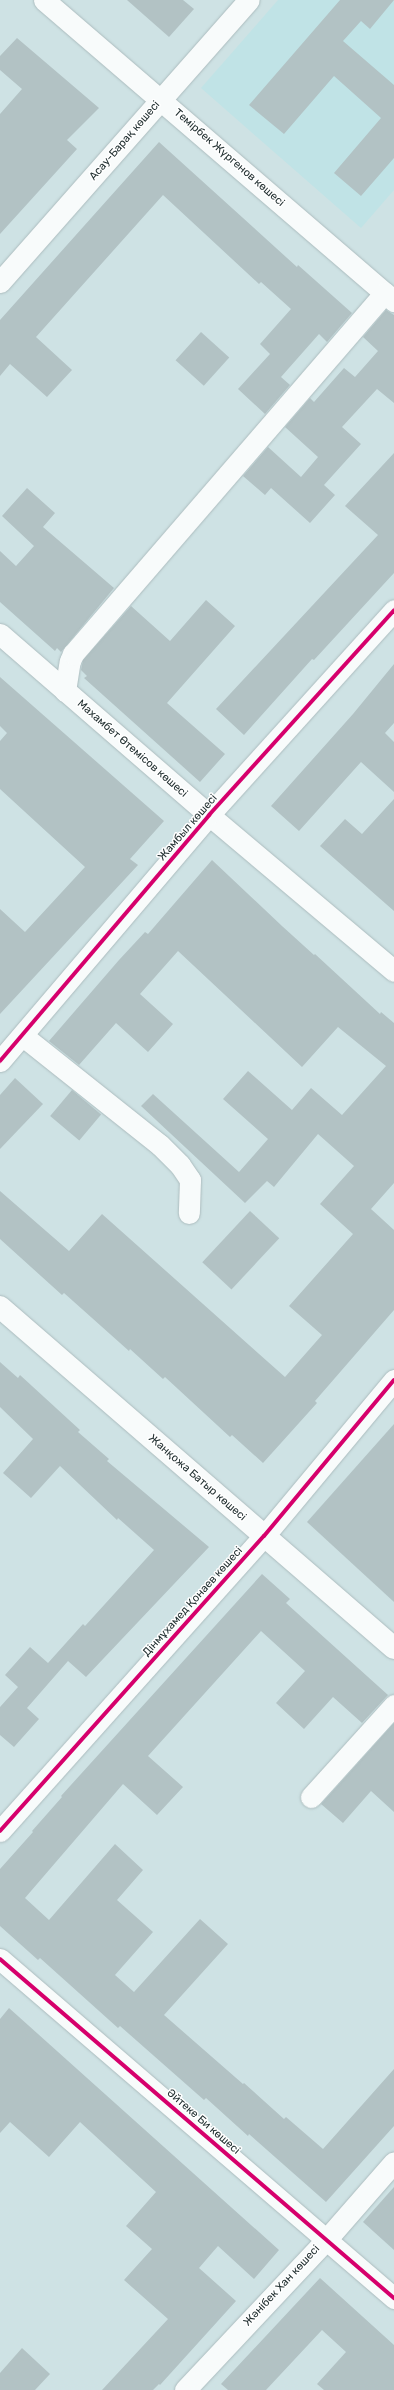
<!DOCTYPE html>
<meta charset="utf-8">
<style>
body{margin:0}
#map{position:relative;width:394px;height:2390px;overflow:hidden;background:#cee2e4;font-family:Rubik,sans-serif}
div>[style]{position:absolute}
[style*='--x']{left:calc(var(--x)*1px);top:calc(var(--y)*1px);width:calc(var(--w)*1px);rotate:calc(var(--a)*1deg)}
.built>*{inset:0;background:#c0e3e6}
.building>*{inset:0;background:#b2c2c4;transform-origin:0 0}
.roads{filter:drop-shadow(0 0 1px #acbcbe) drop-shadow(0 0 1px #acbcbe)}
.minor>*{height:21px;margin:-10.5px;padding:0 10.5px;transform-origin:10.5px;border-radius:10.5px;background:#f8fbfb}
.major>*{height:22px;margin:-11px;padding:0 11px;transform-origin:11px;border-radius:11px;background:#f8fbfb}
.cycleway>*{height:4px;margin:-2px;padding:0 2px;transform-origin:2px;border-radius:2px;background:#d6006c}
span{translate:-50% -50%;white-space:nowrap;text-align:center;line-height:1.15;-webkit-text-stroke:3px #fff;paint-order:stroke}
.street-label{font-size:11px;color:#233132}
</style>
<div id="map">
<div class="built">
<div style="clip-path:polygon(278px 0,394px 0,394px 190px,361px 228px,201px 88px)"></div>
</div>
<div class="building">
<div style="clip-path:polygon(127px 0,183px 0,194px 9px,169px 37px)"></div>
<div style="clip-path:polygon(340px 0,394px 0,370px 29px,361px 21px,343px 41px,394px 85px,394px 158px,361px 196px,334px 173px,381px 118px,334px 76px,284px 134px,249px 105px)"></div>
<div style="clip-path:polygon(17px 38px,99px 108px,67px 140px,77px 149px,0 234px,0 114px,22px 89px,0 70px,0 56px)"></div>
<div style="clip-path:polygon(159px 142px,297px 267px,298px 265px,352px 313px,327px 342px,319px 334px,281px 377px,290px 385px,265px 414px,238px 389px,270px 354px,260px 344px,291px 309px,261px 282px,259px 284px,163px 195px,36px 337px,72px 370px,47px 397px,10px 364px,0 376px,0 320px)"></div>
<div style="clip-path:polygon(386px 310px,394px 315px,394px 403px,377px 389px,342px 427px,361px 444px,324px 485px,335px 495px,310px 523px,271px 488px,265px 495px,243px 476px,268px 447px,301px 477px,318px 457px,285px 427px,310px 398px,314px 402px,344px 368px,355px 377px,378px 351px,363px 337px)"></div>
<div style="left:201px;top:332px;width:38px;height:38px;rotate:42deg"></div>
<div style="clip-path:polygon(394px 453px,394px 573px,314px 660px,312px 659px,244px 735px,216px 709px,378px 535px,345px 506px)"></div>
<div style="clip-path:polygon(27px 488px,55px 513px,43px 527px,114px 588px,61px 652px,57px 648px,55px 651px,0 602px,0 551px,16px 566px,34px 546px,2px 516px)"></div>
<div style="clip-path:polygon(206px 600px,235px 626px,167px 703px,225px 754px,200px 782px,84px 678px,87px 676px,81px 670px,83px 660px,131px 606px,170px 641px)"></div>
<div style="clip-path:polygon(394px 664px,394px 723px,385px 733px,394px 742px,394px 792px,361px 762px,299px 831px,271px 806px,353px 714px)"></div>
<div style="clip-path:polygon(0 677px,164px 821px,130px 859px,138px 865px,0 1014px,0 909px,25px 932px,85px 867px,0 789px,0 741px,7px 733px,0 726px)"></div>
<div style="clip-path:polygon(394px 799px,394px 911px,320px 846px,345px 819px,362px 834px)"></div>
<div style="clip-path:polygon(212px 860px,282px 926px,314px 955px,315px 954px,380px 1014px,381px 1012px,394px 1023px,394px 1183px,371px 1209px,394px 1230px,394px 1310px,315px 1401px,317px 1403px,263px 1463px,232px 1435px,230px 1437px,165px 1377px,163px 1379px,130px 1349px,129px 1351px,64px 1293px,62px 1295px,0 1239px,0 1191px,69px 1251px,102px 1214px,285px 1377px,322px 1335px,289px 1306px,353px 1234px,320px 1204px,354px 1166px,318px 1134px,274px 1187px,267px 1181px,245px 1203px,141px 1106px,153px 1094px,239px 1172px,268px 1139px,223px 1099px,248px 1071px,292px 1110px,311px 1088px,342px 1115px,386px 1066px,338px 1027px,302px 1067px,178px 951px,140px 994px,173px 1024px,148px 1052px,116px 1023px,79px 1065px,49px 1041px,119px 960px,145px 932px,148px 934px)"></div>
<div style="clip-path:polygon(15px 1078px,43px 1104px,0 1149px,0 1095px)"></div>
<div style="left:72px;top:1090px;width:38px;height:34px;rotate:40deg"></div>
<div style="left:250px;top:1211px;width:40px;height:70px;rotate:43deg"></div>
<div style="clip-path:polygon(0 1362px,18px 1378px,20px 1375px,80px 1430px,78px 1432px,109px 1459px,107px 1461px,209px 1547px,86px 1677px,68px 1661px,27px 1708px,39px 1719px,14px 1747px,0 1735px,0 1707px,18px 1687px,5px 1675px,30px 1647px,48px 1663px,83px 1624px,85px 1626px,154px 1550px,118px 1518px,117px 1520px,60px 1466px,31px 1498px,3px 1473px,33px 1439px,0 1407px)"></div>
<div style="clip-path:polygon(394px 1424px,394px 1602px,307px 1522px)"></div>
<div style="clip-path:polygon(262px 1574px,290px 1599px,286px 1603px,388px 1695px,362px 1723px,333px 1697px,304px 1729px,276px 1703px,305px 1671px,261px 1631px,148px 1756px,183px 1787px,157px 1815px,123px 1784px,25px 1898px,49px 1920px,115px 1844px,143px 1870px,117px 1900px,153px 1932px,115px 1975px,134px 1992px,200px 1919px,228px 1944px,164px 2015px,243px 2084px,244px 2083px,284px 2119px,286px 2117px,323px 2149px,394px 2069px,394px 2126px,326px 2202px,249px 2134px,248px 2136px,206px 2098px,204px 2100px,120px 2026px,118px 2028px,40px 1958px,38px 1960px,0 1926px,0 1869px,33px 1832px,32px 1831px,62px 1797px,61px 1796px)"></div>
<div style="clip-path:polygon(394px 1723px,394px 1812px,371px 1791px,343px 1823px,321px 1804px)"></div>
<div style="clip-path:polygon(9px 2008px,279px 2250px,254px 2279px,218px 2246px,199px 2268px,236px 2301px,160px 2385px,159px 2384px,153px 2390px,102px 2390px,168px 2319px,124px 2280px,152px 2249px,126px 2226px,156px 2192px,80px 2122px,49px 2157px,10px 2122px,0 2133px,0 2019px)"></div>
<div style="clip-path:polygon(394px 2187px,394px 2250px,363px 2222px)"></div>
<div style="clip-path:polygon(320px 2278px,394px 2345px,394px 2390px,324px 2390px,317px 2384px,346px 2352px,322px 2330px,266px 2390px,228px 2390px,221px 2384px)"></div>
<div style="clip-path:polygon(22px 2348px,50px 2374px,35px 2390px,0 2390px,0 2373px)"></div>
</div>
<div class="roads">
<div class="minor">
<div style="--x:44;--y:0;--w:462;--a:40.7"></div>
<div style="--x:0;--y:282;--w:376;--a:-48.6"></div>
<div style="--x:0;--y:634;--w:276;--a:40.9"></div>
<div style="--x:209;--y:815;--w:242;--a:40.1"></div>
<div style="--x:65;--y:691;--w:30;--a:-81"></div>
<div style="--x:70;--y:661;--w:8;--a:-67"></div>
<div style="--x:73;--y:654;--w:477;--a:-49.2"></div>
<div style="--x:23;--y:1036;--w:175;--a:38.5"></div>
<div style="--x:160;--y:1145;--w:28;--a:45"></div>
<div style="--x:180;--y:1165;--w:18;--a:56"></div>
<div style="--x:190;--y:1180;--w:33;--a:92"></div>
<div style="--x:0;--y:1061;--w:323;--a:-49.6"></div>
<div style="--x:209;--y:815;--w:276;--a:-47.9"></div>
<div style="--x:311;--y:1797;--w:124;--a:-47.9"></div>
<div style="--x:0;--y:1831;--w:396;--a:-48.2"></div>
<div style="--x:264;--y:1536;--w:203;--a:-50.2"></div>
<div style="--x:0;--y:1959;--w:520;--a:40.71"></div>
<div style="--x:185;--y:2390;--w:206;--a:-46.8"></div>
<div style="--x:326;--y:2240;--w:103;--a:-48.9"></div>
</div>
<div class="major">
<div style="--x:0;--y:1307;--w:521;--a:40.88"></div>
</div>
</div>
<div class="cycleway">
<div style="--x:0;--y:1061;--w:323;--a:-49.6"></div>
<div style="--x:209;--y:815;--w:276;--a:-47.9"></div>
<div style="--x:0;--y:1831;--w:396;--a:-48.2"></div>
<div style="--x:264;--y:1536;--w:203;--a:-50.2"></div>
<div style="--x:0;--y:1959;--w:520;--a:40.71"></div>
</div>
<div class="street-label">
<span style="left:125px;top:141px;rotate:-49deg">Асау-Барақ көшесі</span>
<span style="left:229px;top:158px;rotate:41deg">Темірбек Жүргенов көшесі</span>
<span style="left:132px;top:749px;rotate:41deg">Махамбет Өтемісов көшесі</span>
<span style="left:188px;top:828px;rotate:-49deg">Жамбыл көшесі</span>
<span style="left:197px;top:1478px;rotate:41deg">Жанқожа Батыр көшесі</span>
<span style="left:193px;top:1602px;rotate:-48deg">Дінмұхамед Қонаев көшесі</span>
<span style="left:203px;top:2122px;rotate:41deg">Әйтеке Би көшесі</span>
<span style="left:282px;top:2286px;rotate:-47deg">Жәнібек Хан көшесі</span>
</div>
</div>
